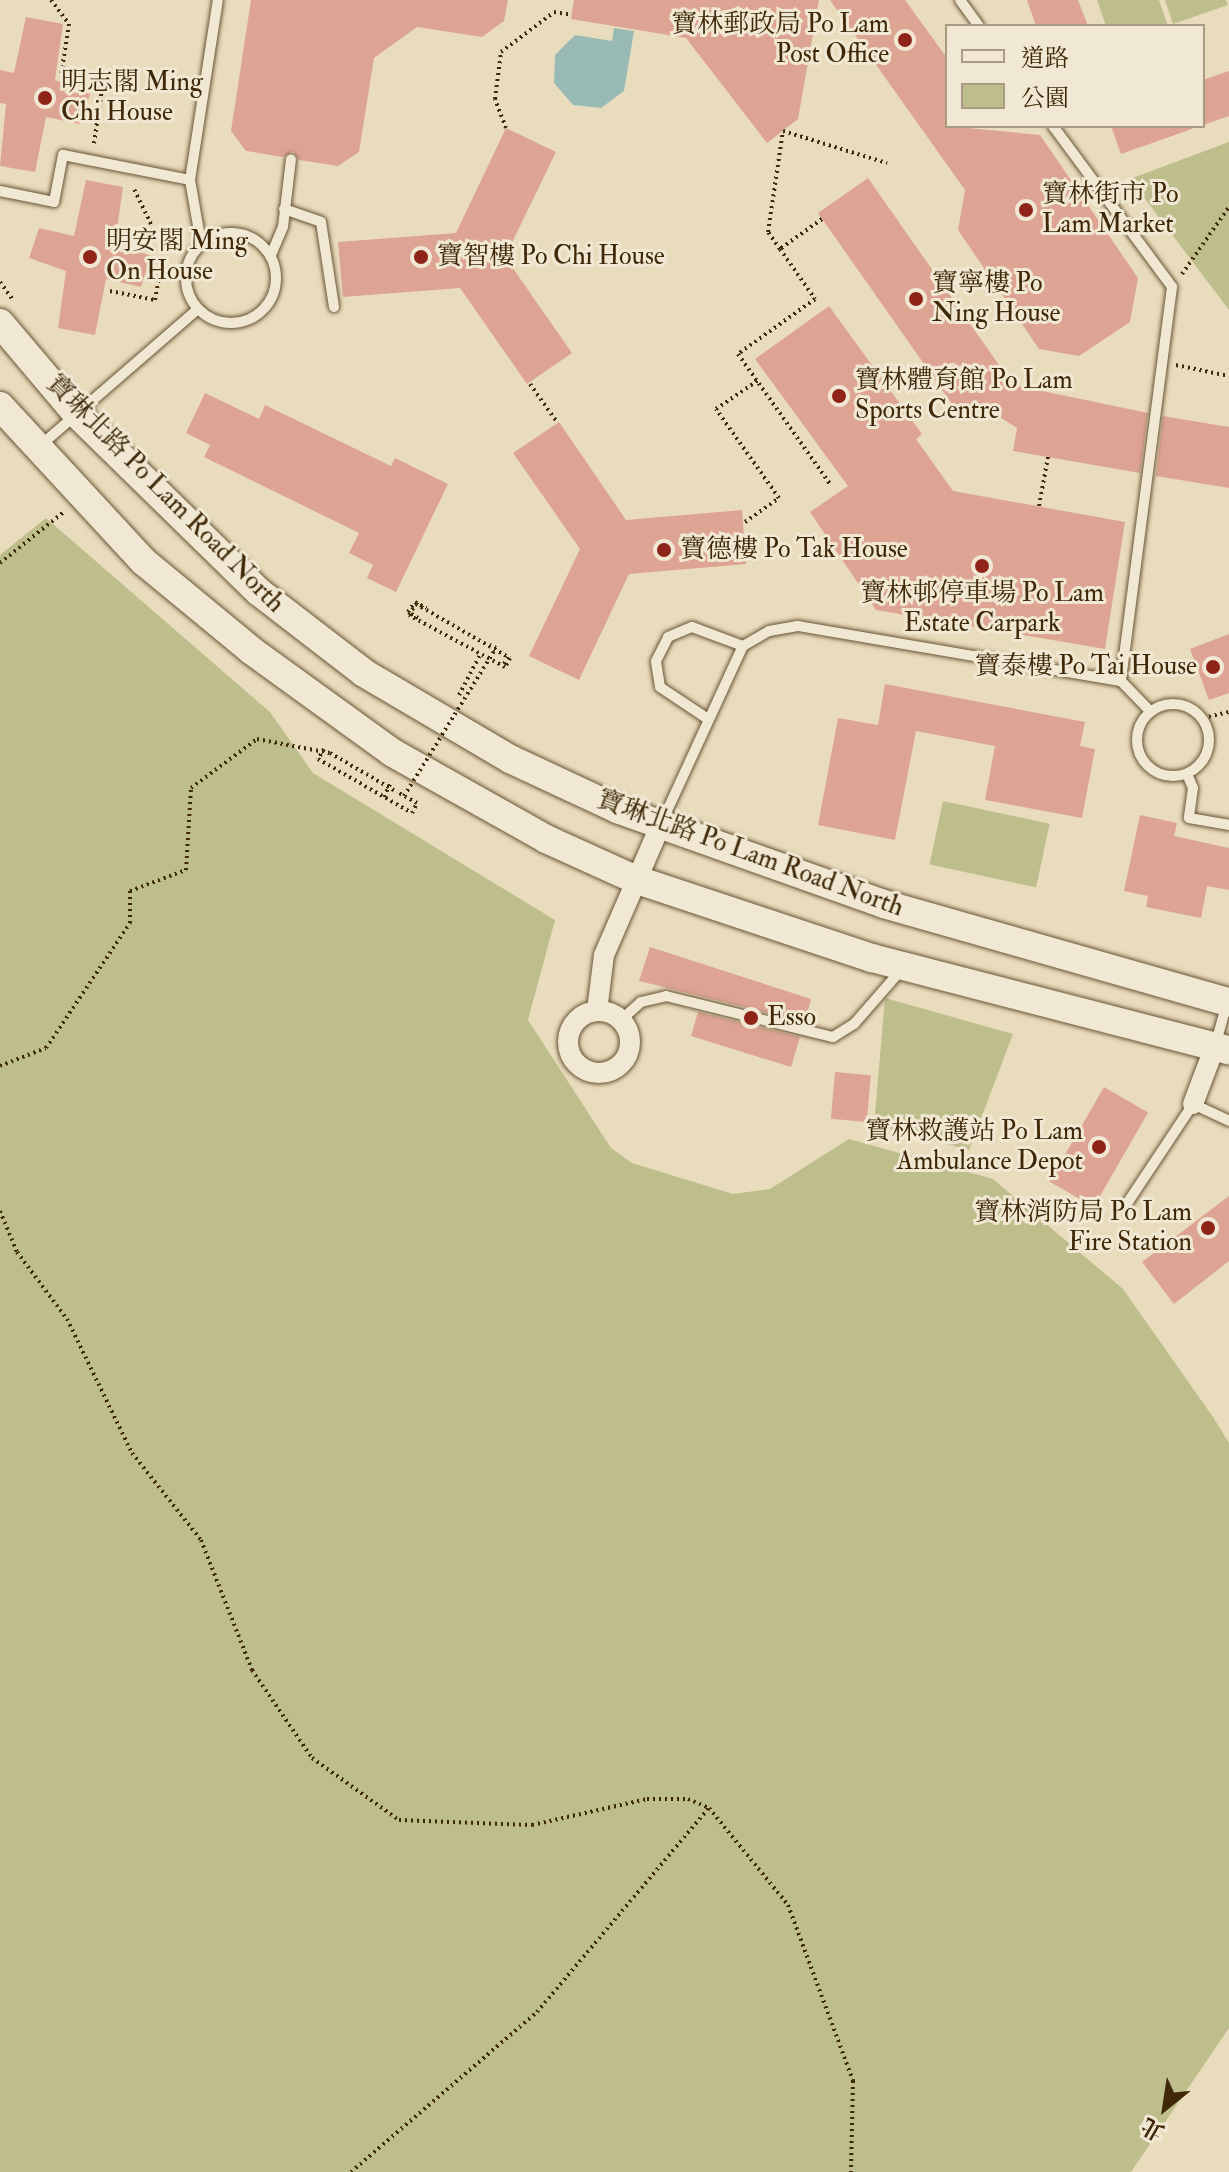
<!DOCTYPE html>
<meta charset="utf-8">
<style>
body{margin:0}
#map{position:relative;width:1229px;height:2172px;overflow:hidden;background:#e9dcbd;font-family:"IM FELL Double Pica","Noto Serif TC",serif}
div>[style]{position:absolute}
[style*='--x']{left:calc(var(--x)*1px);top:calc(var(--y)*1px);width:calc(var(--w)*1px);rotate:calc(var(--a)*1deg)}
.green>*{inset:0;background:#bdbe8c;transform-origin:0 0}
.water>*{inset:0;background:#98bab5}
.building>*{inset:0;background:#dea493;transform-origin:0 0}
.path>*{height:4px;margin-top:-2px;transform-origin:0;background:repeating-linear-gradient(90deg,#3e2807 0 2px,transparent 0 6px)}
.roads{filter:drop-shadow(0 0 2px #695534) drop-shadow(0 0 2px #695534)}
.service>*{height:10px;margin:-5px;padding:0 5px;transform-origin:5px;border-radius:5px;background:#f1e8d4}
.service>.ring{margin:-5px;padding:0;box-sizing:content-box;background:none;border:10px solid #f1e8d4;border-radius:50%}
.minor>*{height:20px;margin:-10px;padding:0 10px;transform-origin:10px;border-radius:10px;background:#f1e8d4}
.minor>.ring{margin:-10px;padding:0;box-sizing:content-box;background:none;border:20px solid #f1e8d4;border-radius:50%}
.secondary>*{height:28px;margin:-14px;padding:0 14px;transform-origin:14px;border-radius:14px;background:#f1e8d4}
.path-bridge>*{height:4px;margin-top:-2px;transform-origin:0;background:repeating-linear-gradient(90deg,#3e2807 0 2px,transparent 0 6px)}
.dots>*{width:22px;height:22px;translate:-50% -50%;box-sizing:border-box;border:4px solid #f1e8d4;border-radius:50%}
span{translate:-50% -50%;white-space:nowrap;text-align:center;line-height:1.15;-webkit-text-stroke:6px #f1e8d4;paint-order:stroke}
.poi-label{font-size:26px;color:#3e2807}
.right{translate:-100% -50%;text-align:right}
.left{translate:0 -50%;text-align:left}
.street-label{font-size:26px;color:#3e2807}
.legend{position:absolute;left:945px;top:24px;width:260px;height:104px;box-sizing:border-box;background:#f1e8d4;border:2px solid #a99b82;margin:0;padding:10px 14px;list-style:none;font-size:24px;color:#3e2807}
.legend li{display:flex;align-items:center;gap:16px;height:40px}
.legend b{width:40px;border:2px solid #a99b82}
.north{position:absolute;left:1125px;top:2068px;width:80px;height:80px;-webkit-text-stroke:6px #f1e8d4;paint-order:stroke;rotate:210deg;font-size:22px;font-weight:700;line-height:32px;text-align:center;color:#3e2807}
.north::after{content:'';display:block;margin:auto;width:28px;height:36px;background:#3e2807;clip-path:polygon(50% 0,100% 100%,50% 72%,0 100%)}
</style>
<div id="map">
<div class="green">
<div style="clip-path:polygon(1097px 0,1159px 0,1168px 26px,1106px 26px)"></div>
<div style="clip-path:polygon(1165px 0,1226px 0,1228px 5px,1173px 24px)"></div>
<div style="clip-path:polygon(1229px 142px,1229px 310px,1130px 179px)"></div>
<div style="clip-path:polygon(46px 518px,270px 712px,313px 773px,555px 920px,528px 1020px,611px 1148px,632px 1163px,733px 1194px,770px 1189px,849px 1139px,993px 1179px,1123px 1289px,1213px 1417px,1229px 1443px,1229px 2028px,1131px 2172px,0 2172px,0 555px)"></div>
<div style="left:943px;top:801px;width:109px;height:65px;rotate:12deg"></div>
<div style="clip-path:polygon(885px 998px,1013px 1034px,969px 1150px,874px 1125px)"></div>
</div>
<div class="water">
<div style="clip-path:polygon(614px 28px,634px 31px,624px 91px,601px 108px,573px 105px,554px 83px,555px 55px,575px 35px,612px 41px)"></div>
</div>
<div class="building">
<div style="clip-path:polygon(251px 0,508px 0,504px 21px,482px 37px,417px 27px,374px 58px,359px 152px,338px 166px,299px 160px,293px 151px,283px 157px,246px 151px,231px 131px)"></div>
<div style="clip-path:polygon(574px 0,819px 0,798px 119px,767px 143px,686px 38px,571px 19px)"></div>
<div style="clip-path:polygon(830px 0,905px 0,947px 58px,947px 126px,1040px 135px,1138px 278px,1130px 322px,1079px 356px,1039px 349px,958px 230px,965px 190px)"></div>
<div style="clip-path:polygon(1027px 0,1078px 0,1088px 26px,1036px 26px)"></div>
<div style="clip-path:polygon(26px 17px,63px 24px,55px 80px,90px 94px,80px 124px,46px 117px,35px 172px,0 166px,6px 104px,0 103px,0 70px,14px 73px)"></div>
<div style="clip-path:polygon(1229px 71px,1229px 116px,1203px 125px,1203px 80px)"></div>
<div style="clip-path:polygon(1111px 126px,1192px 126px,1192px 129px,1121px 154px)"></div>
<div style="clip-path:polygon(506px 128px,556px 152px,505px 257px,572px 353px,527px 384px,460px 288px,343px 297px,338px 242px,456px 233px)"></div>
<div style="clip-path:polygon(868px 178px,1013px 385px,1148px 413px,1140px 473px,1013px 451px,1017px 428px,984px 407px,964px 421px,818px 213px)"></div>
<div style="clip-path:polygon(86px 180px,123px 187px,115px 243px,151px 256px,141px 287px,106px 279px,95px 335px,58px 328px,66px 271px,29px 258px,39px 228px,74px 236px)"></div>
<div style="clip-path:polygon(829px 306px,922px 434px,916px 439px,953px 491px,1125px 522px,1105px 649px,876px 610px,810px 512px,848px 486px,755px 359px)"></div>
<div style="clip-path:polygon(205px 393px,259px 419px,265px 405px,391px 466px,395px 458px,448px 484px,396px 592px,367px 578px,373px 565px,349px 553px,359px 533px,204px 457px,210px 445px,186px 433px)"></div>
<div style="clip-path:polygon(1163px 416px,1229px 427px,1229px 488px,1156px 476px)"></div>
<div style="clip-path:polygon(559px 422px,626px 520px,742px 510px,746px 564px,629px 574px,579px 680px,529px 656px,580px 549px,513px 453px)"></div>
<div style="clip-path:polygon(1229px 634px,1229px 693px,1209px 700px,1190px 649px)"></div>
<div style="clip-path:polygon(885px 684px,1085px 722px,1080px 746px,1095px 749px,1082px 818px,985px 800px,995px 746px,916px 731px,895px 840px,818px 825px,838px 718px,878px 725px)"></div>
<div style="clip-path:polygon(1140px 815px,1177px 823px,1174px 836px,1229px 848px,1229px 890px,1207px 886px,1201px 918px,1146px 907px,1148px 896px,1124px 891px)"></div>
<div style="clip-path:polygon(650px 947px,811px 999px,805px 1022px,639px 981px)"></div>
<div style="clip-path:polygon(698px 1012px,800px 1037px,791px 1067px,691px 1036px)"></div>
<div style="left:835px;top:1072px;width:36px;height:47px;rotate:5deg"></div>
<div style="left:1104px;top:1087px;width:51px;height:109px;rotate:30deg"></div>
<div style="clip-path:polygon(1229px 1196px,1229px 1261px,1174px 1304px,1142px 1262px)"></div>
</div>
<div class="path">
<div style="--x:51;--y:0;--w:30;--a:53"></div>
<div style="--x:69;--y:24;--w:53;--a:98.7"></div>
<div style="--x:61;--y:76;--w:42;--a:8.1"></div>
<div style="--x:103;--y:82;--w:62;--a:98.4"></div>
<div style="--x:506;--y:128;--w:31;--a:-111"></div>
<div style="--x:495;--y:99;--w:47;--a:-82.7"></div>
<div style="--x:501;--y:52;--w:66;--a:-37"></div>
<div style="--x:554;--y:12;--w:18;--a:9"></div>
<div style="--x:822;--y:219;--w:52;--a:144.5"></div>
<div style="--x:780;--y:249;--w:61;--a:55"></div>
<div style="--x:815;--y:299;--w:95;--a:144.5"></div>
<div style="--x:738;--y:354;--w:159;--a:54.7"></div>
<div style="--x:780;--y:249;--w:21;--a:-125"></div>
<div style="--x:768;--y:232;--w:102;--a:-81.6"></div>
<div style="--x:783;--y:131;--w:109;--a:17.1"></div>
<div style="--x:1182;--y:274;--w:82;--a:-55"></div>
<div style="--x:0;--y:282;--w:22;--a:54"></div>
<div style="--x:110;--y:291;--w:46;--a:11.3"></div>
<div style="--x:155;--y:300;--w:50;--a:-79.6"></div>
<div style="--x:164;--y:251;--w:71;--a:-115.8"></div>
<div style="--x:1176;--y:365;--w:54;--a:11.7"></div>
<div style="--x:530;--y:384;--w:47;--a:54.6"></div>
<div style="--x:1039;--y:506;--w:50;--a:-79.6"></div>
<div style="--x:745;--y:522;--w:42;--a:-35.2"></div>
<div style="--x:779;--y:498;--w:109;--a:-125.3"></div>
<div style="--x:716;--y:409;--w:50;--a:-34.3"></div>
<div style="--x:0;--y:563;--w:83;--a:-38.7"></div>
<div style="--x:416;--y:604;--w:108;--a:29.9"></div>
<div style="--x:510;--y:658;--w:10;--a:119"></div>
<div style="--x:505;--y:667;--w:109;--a:-151.6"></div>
<div style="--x:409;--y:615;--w:13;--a:-58"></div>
<div style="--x:459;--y:695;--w:45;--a:-62.3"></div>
<div style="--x:1203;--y:718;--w:27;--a:-13"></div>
<div style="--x:324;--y:749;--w:12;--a:121"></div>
<div style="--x:318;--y:759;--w:108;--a:29.9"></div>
<div style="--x:412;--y:813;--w:11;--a:-63"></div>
<div style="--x:417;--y:803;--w:23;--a:-151"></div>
<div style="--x:384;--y:797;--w:17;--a:-65"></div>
<div style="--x:0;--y:1066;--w:49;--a:-21.4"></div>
<div style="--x:46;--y:1048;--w:151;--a:-56.1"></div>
<div style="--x:130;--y:923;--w:32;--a:-90"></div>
<div style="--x:130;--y:891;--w:60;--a:-20.6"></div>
<div style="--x:186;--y:870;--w:82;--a:-86.5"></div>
<div style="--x:191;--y:788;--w:82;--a:-36.6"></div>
<div style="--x:257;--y:739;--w:74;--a:10.9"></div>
<div style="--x:0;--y:1211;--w:44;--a:67.5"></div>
<div style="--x:17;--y:1252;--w:84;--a:53.3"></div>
<div style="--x:67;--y:1319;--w:149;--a:64.1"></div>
<div style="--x:132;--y:1453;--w:111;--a:51.6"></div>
<div style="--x:201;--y:1540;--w:140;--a:68.6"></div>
<div style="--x:252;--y:1670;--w:107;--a:55.7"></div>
<div style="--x:312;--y:1758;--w:107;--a:35.5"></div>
<div style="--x:399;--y:1820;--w:133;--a:2.2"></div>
<div style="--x:532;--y:1825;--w:118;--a:-12.7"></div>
<div style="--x:647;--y:1799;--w:41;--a:0"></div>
<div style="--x:688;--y:1799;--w:23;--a:23"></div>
<div style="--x:709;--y:1808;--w:125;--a:50.8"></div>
<div style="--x:788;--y:1905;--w:188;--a:69.7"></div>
<div style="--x:853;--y:2081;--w:91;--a:91.3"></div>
<div style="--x:351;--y:2172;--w:245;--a:-40.7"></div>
<div style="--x:537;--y:2012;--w:267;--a:-49.9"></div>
</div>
<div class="roads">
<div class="service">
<div style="--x:960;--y:0;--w:32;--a:54"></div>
<div style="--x:1053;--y:126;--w:200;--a:53.5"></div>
<div style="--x:1172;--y:287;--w:397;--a:97.4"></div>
<div style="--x:0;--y:191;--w:55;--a:11.5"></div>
<div style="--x:54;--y:202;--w:48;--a:-79.2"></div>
<div style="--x:63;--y:155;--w:129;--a:11.1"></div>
<div style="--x:284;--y:209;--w:39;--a:19"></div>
<div style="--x:321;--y:222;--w:86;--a:81.3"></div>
<div class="ring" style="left:186px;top:233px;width:80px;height:80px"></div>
<div style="--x:201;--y:243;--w:64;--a:-99.9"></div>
<div style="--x:190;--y:180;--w:182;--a:-81.2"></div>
<div style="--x:271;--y:255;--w:30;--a:-67"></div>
<div style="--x:283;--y:227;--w:68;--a:-83.3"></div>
<div style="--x:41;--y:445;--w:208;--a:-40.9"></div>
<div class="ring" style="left:1137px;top:704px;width:62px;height:62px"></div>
<div style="--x:705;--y:717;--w:54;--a:-146.3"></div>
<div style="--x:660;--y:687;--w:26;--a:-99"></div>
<div style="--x:656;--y:661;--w:27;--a:-63"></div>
<div style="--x:668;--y:637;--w:26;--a:-23"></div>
<div style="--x:692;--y:627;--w:54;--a:20.4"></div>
<div style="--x:1187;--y:774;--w:15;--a:67"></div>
<div style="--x:1193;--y:788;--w:30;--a:98"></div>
<div style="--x:1189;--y:818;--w:41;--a:9.9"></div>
<div style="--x:661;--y:824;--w:196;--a:-65.3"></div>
<div style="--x:743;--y:646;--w:30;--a:-30"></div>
<div style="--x:769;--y:631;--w:29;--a:-10"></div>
<div style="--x:798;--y:626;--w:328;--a:9.7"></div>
<div style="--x:1121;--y:681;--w:42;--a:46"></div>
<div style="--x:621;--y:1020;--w:27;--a:-42"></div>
<div style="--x:641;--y:1002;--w:26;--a:-13"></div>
<div style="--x:666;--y:996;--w:172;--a:13.8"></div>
<div style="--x:833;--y:1037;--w:25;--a:-32"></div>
<div style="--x:854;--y:1024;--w:73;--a:-48.9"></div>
<div style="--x:1215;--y:1046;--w:45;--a:-74.4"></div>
<div style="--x:1128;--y:1202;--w:118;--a:-56.4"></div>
<div style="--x:1193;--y:1104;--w:40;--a:25"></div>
</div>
<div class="minor">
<div style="--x:597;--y:1011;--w:56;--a:-82.9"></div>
<div style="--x:604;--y:955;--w:141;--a:-66.5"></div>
<div class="ring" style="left:568px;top:1011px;width:42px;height:42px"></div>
<div style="--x:1193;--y:1104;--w:62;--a:-69.2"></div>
</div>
<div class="secondary">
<div style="--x:0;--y:323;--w:118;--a:49.8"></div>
<div style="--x:76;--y:413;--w:256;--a:44.4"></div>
<div style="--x:259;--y:592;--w:133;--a:37.6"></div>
<div style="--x:364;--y:673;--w:169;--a:30.5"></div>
<div style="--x:510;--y:759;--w:118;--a:25"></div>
<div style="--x:617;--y:809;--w:283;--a:19.6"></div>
<div style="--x:884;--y:904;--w:359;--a:15.9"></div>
<div style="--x:0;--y:406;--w:211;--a:47.3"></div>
<div style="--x:143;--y:561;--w:141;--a:39.5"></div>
<div style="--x:252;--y:651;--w:174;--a:35.9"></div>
<div style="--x:393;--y:753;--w:176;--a:29.3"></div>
<div style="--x:546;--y:839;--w:97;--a:24.4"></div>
<div style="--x:634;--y:879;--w:251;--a:18.4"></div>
<div style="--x:872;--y:958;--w:369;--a:14.5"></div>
</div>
</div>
<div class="path-bridge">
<div style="--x:418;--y:618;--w:12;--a:-149"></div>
<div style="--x:408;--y:612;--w:12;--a:-55"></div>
<div style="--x:415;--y:602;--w:13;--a:29"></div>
<div style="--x:504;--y:664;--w:9;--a:-58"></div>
<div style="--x:330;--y:753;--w:78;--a:30.2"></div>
<div style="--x:404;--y:796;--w:174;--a:-58.1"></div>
<div style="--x:496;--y:648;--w:7;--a:-153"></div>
</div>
<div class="dots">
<div style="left:905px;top:40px;background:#8f2418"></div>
<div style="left:45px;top:98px;background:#8f2418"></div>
<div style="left:1026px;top:210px;background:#8f2418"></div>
<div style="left:90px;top:257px;background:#8f2418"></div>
<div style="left:421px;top:257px;background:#8f2418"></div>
<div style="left:916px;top:299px;background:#8f2418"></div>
<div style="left:839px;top:396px;background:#8f2418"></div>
<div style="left:664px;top:550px;background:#8f2418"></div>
<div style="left:982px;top:566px;background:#8f2418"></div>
<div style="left:1213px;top:667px;background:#8f2418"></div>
<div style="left:751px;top:1018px;background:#8f2418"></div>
<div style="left:1099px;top:1147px;background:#8f2418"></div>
<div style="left:1208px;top:1228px;background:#8f2418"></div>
</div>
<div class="poi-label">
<span class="right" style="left:889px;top:40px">寶林郵政局 Po Lam<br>Post Office</span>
<span class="left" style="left:61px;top:98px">明志閣 Ming<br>Chi House</span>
<span class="left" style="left:1042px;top:210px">寶林街市 Po<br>Lam Market</span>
<span class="left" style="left:106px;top:257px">明安閣 Ming<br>On House</span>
<span class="left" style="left:437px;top:257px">寶智樓 Po Chi House</span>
<span class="left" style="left:932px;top:299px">寶寧樓 Po<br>Ning House</span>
<span class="left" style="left:855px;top:396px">寶林體育館 Po Lam<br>Sports Centre</span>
<span class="left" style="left:680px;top:550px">寶德樓 Po Tak House</span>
<span style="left:982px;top:609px">寶林邨停車場 Po Lam<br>Estate Carpark</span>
<span class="right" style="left:1197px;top:667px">寶泰樓 Po Tai House</span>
<span class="left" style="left:767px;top:1018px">Esso</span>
<span class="right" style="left:1083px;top:1147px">寶林救護站 Po Lam<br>Ambulance Depot</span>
<span class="right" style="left:1192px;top:1228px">寶林消防局 Po Lam<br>Fire Station</span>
</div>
<div class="street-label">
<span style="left:165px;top:494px;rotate:45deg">寶琳北路 Po Lam Road North</span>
<span style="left:750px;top:854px;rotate:20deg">寶琳北路 Po Lam Road North</span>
</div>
<ul class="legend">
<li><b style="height:10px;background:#f1e8d4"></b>道路</li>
<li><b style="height:22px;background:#bdbe8c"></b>公園</li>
</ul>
<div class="north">北</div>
</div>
